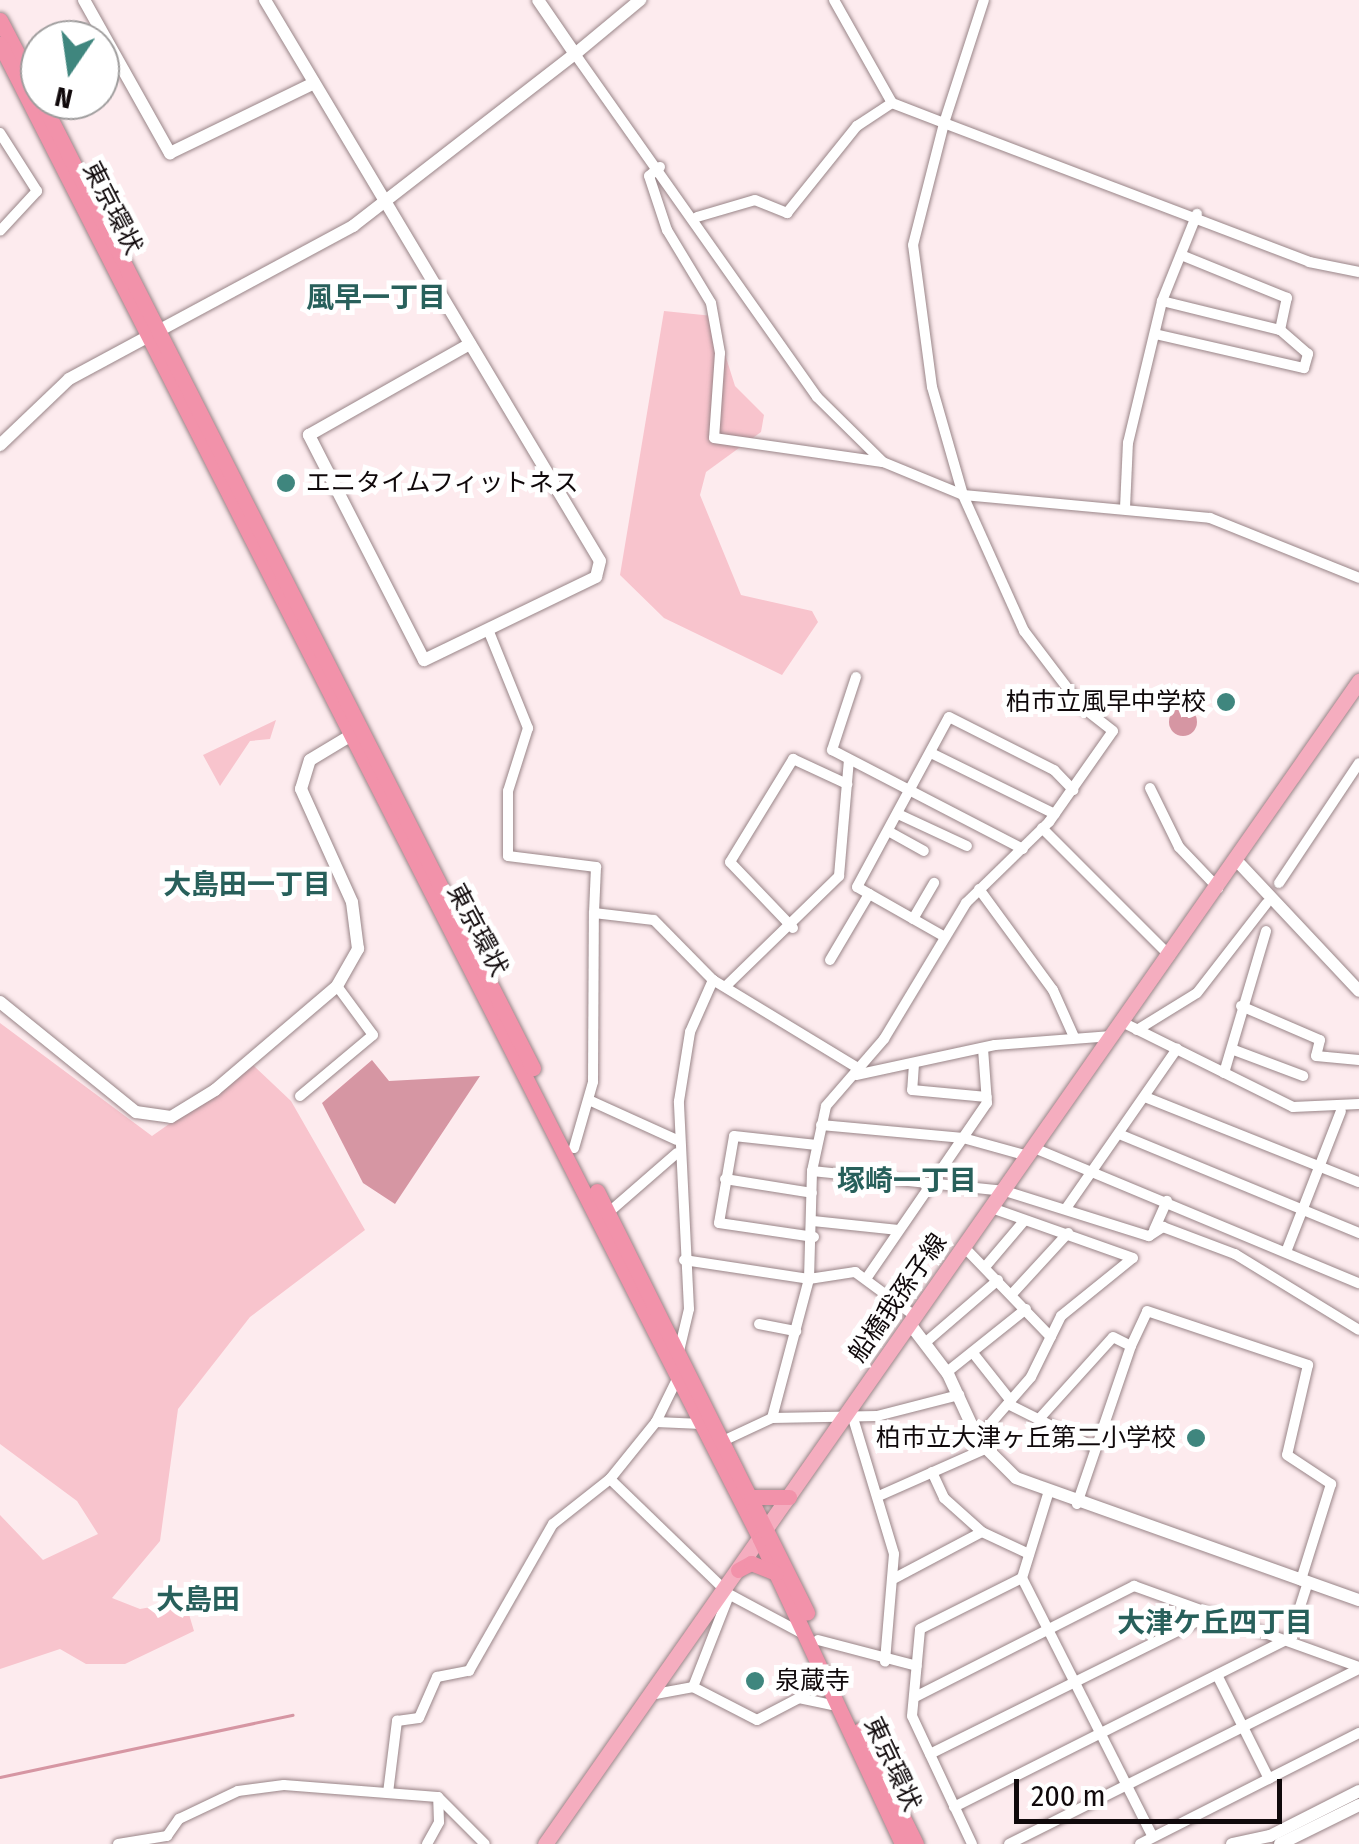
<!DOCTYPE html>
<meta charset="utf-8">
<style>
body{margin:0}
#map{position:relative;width:1359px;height:1844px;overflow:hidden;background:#fdebee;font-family:"Fira Sans Condensed","Noto Sans JP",sans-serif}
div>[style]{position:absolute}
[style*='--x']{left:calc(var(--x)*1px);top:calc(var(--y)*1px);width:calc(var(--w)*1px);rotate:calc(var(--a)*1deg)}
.green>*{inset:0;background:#f8c4cd}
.water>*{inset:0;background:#d696a3}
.round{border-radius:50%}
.stream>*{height:2.5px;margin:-1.25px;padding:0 1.25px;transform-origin:1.25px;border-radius:1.25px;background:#d696a3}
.roads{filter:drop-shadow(0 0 2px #998588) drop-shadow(0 0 2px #998588)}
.minor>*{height:10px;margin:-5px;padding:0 5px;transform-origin:5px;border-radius:5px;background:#fff}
.tertiary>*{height:12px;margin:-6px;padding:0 6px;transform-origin:6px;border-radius:6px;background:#fff}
.primary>*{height:15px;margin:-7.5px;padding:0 7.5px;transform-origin:7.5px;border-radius:7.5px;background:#f5adbf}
.trunk>*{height:15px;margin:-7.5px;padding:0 7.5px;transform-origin:7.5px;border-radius:7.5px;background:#f292aa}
.dots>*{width:28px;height:28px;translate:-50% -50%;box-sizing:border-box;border:5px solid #fff;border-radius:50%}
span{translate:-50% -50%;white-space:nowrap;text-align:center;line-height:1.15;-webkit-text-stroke:10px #fff;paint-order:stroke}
.street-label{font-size:25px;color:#10090b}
.poi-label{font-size:25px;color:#10090b}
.left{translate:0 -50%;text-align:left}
.right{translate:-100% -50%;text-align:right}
.neighbourhood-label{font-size:28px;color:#28605b;font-weight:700}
.north{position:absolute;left:20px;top:20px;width:100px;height:100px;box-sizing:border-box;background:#fff;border:2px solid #9f9d9d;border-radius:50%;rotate:193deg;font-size:28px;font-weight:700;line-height:40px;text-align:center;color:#10090b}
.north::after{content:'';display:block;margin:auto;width:35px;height:45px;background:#3f867e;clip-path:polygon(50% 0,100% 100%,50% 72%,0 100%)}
.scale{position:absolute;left:1014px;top:1779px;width:268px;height:45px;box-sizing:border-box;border:5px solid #10090b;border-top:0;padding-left:12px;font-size:30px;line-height:35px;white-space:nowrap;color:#10090b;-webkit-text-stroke:8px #fff;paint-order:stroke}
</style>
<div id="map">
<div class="green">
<div style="clip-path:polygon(664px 311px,713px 316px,735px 386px,764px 415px,761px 432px,706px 472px,700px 495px,741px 595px,812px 611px,818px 622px,782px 675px,664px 618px,620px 575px)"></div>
<div style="clip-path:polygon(276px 720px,270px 739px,250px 741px,220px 786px,203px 755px)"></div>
<div style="clip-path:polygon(0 1023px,152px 1136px,253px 1065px,291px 1101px,365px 1230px,250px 1317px,178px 1409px,160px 1541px,112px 1598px,140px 1609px,185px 1601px,194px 1631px,125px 1664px,86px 1664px,60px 1649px,0 1669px,0 1515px,43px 1560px,98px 1534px,77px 1501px,0 1444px)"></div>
</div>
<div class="water">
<div class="round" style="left:1169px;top:708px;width:28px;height:28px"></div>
<div style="clip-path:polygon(372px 1060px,389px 1081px,480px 1076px,395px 1204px,363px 1183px,322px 1103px)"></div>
</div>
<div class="stream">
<div style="--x:0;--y:1777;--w:299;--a:-12"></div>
</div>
<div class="roads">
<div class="minor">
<div style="--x:834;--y:0;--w:118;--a:60.6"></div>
<div style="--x:892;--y:103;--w:56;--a:21"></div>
<div style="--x:944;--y:123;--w:129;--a:-72"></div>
<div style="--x:575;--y:54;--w:420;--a:54.8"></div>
<div style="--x:817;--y:397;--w:93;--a:44.6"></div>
<div style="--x:883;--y:462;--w:87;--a:22.4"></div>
<div style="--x:963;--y:495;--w:248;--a:5.3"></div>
<div style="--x:1210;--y:518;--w:161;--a:21.9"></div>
<div style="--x:0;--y:133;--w:69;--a:57.5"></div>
<div style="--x:37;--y:191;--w:54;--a:132.8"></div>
<div style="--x:660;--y:167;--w:14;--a:141"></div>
<div style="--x:649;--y:176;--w:57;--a:71.6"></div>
<div style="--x:667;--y:230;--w:85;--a:58.9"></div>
<div style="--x:711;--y:303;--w:51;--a:79.8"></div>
<div style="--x:720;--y:353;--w:85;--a:94"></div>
<div style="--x:714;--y:438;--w:170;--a:8.1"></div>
<div style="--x:697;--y:217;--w:60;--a:-16.3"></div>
<div style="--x:755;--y:200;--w:35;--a:22"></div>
<div style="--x:787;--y:213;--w:112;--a:-51.2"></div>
<div style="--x:857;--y:126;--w:42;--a:-33.3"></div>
<div style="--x:1162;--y:301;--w:122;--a:13.8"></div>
<div style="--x:1155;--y:334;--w:153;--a:12.9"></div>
<div style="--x:1304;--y:368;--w:15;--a:-74"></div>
<div style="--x:1308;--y:354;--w:37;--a:-139"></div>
<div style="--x:1280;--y:330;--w:33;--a:-78"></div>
<div style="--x:1287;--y:298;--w:114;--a:-157.9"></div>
<div style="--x:1125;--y:508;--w:65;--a:-87.4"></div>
<div style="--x:1128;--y:443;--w:146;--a:-76.5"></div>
<div style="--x:1162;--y:301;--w:94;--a:-68.1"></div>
<div style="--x:489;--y:632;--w:104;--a:67.9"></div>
<div style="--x:528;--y:728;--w:66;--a:107.6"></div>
<div style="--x:508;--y:791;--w:65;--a:90"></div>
<div style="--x:508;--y:856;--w:89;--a:7.1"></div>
<div style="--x:596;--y:867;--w:46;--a:92.5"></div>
<div style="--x:594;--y:913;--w:60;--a:6.7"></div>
<div style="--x:654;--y:920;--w:84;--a:45.5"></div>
<div style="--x:713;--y:980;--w:173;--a:31.3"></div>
<div style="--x:856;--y:677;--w:77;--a:108.2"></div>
<div style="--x:832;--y:750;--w:215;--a:27.4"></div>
<div style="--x:931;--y:753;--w:138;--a:26.2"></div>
<div style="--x:1150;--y:788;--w:66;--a:63.8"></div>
<div style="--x:1179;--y:847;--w:57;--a:46.4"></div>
<div style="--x:898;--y:814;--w:76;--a:24.9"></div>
<div style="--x:1042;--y:828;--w:181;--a:45"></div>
<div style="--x:888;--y:831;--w:41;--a:29.1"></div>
<div style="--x:1279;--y:883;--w:144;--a:-56.3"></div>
<div style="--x:979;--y:889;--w:125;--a:53.8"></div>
<div style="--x:1053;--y:990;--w:51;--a:65.9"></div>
<div style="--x:913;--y:919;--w:42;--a:-59.7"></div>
<div style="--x:793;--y:928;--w:91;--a:-133.7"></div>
<div style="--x:730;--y:862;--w:121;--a:-58.5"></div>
<div style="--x:793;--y:759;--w:60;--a:24.8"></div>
<div style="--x:945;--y:937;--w:101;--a:-150.4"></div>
<div style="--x:857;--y:887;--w:193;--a:-61.6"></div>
<div style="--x:949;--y:717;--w:118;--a:26.8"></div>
<div style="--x:1054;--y:770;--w:28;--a:46"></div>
<div style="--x:830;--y:960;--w:77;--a:-59.4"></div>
<div style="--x:726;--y:986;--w:158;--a:-44.2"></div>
<div style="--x:839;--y:876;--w:116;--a:-85.1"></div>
<div style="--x:1241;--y:1006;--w:86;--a:23.3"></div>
<div style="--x:1320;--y:1040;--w:16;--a:104"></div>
<div style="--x:1316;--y:1056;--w:43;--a:5.3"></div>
<div style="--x:1122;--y:1022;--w:191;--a:26.4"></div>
<div style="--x:1293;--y:1107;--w:66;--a:-2.6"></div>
<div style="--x:1137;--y:1030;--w:70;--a:-31.7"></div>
<div style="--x:1197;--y:993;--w:113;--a:-52.2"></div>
<div style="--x:1234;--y:1050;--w:74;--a:20.6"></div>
<div style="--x:914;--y:1064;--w:26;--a:94"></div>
<div style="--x:912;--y:1090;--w:75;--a:5.3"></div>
<div style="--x:1224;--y:1073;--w:148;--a:-73.5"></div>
<div style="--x:856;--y:1075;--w:142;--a:-12.2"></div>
<div style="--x:995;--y:1045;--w:117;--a:-4.4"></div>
<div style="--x:300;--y:1096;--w:95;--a:-39.9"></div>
<div style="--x:373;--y:1035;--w:61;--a:-126.3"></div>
<div style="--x:1145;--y:1097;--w:230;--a:21.7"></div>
<div style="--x:591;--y:1101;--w:94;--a:24.4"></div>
<div style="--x:821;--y:1125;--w:143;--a:5.2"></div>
<div style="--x:963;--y:1138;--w:67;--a:15.5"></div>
<div style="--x:1119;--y:1134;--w:260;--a:22.4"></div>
<div style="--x:574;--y:1148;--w:69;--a:-73.9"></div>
<div style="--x:593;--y:1082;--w:169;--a:-89.7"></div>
<div style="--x:1034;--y:1148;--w:352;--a:22.6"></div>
<div style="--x:812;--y:1171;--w:194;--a:5.9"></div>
<div style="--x:1005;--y:1191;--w:151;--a:17.4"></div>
<div style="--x:1149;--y:1236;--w:17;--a:-33"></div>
<div style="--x:1163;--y:1227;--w:77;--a:20.6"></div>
<div style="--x:1235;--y:1254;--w:145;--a:31.5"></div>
<div style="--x:725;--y:1179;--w:88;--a:9.1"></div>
<div style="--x:1067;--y:1207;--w:193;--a:-55.2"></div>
<div style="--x:608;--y:1213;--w:91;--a:-41"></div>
<div style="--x:813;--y:1221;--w:86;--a:6"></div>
<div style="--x:1154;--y:1230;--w:32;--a:-66"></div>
<div style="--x:814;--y:1237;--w:96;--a:-171.6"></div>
<div style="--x:719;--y:1223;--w:88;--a:-80.2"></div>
<div style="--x:734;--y:1136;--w:83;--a:6.2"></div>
<div style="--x:964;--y:1247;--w:125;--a:46"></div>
<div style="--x:1286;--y:1252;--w:151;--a:-68.7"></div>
<div style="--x:684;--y:1260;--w:126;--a:8.6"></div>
<div style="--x:809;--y:1279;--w:47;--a:-8.7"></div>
<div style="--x:855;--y:1272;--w:76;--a:36.4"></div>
<div style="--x:985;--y:1267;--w:60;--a:-49.7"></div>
<div style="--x:868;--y:1276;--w:210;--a:-55.5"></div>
<div style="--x:987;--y:1103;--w:55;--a:-94.2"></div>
<div style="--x:1012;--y:1294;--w:83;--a:-47.4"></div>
<div style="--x:759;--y:1324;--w:38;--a:11"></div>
<div style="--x:926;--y:1342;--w:95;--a:-40.7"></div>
<div style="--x:1131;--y:1346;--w:38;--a:-65"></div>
<div style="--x:1147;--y:1311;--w:170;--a:18.5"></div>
<div style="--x:1308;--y:1365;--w:92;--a:103.1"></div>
<div style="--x:1287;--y:1455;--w:53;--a:33.4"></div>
<div style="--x:1331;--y:1484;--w:101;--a:107.4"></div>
<div style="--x:679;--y:1351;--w:43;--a:-76.6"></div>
<div style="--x:689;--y:1309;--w:208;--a:-92.8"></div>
<div style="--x:679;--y:1101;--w:70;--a:-80.9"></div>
<div style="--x:690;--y:1032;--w:57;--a:-66.1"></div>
<div style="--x:973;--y:1353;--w:61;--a:51.6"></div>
<div style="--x:947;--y:1372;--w:101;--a:-38.6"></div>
<div style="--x:1008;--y:1404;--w:98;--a:26.6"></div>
<div style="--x:772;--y:1418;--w:105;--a:-1.1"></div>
<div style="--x:877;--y:1416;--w:85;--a:-14.4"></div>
<div style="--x:853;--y:1418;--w:142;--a:73.2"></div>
<div style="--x:894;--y:1554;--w:108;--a:94.8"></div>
<div style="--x:1039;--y:1419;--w:110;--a:-47.9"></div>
<div style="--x:1113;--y:1337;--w:20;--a:27"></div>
<div style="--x:1131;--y:1346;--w:167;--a:108.9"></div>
<div style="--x:656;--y:1422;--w:50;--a:-63.9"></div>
<div style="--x:977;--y:1439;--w:82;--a:-48.9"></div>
<div style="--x:1031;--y:1377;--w:68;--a:-63.8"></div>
<div style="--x:1061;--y:1316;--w:92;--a:-38.9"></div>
<div style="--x:1133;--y:1258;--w:150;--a:-160.5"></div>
<div style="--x:725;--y:1440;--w:52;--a:-25.1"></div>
<div style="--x:772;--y:1418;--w:144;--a:-75.1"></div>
<div style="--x:809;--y:1279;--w:108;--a:-88.4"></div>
<div style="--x:812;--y:1171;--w:66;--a:-77.8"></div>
<div style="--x:826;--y:1106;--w:89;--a:-49.1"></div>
<div style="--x:884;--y:1039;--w:159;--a:-58.9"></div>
<div style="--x:966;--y:903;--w:116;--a:-44.3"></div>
<div style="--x:1049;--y:822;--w:111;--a:-54.9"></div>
<div style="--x:1113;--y:731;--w:41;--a:-142"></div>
<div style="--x:1081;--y:706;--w:94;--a:-127.2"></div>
<div style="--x:1024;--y:631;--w:149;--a:-114.2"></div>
<div style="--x:963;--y:495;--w:112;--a:-106"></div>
<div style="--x:932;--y:387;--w:143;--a:-97.6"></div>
<div style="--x:913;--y:245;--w:126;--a:-75.7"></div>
<div style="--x:944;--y:123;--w:391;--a:20.8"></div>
<div style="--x:1309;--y:262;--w:51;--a:11.3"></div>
<div style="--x:932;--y:1472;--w:29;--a:65"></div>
<div style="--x:944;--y:1498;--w:51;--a:41.8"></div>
<div style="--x:982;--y:1532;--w:52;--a:25.1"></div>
<div style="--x:610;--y:1479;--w:158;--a:44"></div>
<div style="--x:1048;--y:1494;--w:88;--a:107.2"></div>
<div style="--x:1022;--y:1578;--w:290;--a:63.2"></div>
<div style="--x:881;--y:1495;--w:114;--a:-23.9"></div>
<div style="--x:895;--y:1578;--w:98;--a:-27.9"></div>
<div style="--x:723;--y:1591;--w:93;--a:28.2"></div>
<div style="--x:818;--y:1640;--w:102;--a:14.7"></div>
<div style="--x:1217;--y:1675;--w:116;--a:63.4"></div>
<div style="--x:693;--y:1687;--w:99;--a:-68.6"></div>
<div style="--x:650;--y:1695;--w:44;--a:-10.5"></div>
<div style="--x:693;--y:1687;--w:72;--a:27.3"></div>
<div style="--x:757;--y:1720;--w:47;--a:-27.6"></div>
<div style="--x:799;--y:1698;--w:39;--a:12"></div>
<div style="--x:915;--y:1697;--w:246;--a:-26.9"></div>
<div style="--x:1134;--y:1586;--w:239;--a:19.8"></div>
<div style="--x:930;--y:1754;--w:317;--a:-26.4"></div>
<div style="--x:388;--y:1793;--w:73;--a:-82.9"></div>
<div style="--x:397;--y:1721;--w:22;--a:-8"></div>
<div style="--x:419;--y:1718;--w:45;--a:-66.3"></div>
<div style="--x:437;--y:1677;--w:33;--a:-11"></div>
<div style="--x:469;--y:1671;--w:169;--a:-60.3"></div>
<div style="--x:553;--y:1524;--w:73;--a:-38.3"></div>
<div style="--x:610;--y:1479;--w:73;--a:-51.1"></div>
<div style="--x:656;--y:1422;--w:46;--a:2.5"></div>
<div style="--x:954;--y:1807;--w:376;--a:-26.7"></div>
<div style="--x:1290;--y:1638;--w:59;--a:-72.2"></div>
<div style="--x:118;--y:1844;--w:50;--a:-9.3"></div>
<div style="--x:167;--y:1836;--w:21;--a:-55"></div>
<div style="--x:179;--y:1819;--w:65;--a:-25.4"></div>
<div style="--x:238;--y:1791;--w:46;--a:-7.4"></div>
<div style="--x:284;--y:1785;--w:154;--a:4.5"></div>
<div style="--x:438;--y:1797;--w:66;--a:45"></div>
<div style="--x:427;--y:1844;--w:25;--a:-61"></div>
<div style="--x:439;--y:1822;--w:25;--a:-92"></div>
<div style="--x:972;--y:1844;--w:141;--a:-115.1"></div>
<div style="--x:912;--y:1716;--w:87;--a:-84.7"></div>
<div style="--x:920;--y:1629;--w:114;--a:-26.6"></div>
<div style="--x:1009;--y:1844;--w:391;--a:-26.6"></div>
<div style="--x:1140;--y:1844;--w:246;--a:-26.9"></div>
</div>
<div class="tertiary">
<div style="--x:84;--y:0;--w:176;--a:60.7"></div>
<div style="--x:170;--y:153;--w:160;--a:-25.9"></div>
<div style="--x:265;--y:0;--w:653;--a:59.16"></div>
<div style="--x:600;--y:561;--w:16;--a:104"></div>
<div style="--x:596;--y:577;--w:191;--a:154.2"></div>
<div style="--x:424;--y:660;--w:253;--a:-117.1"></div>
<div style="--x:309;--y:435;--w:185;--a:-29.5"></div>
<div style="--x:575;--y:54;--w:85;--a:-39.7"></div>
<div style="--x:0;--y:445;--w:95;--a:-43.7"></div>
<div style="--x:69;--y:379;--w:323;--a:-28.3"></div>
<div style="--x:353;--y:226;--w:281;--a:-37.8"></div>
<div style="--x:575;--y:54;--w:65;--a:-124.4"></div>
<div style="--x:1237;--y:861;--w:178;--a:46.8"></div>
<div style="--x:0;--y:1002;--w:175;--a:39"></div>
<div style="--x:136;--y:1112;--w:35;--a:8"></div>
<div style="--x:171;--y:1117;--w:52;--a:-31.5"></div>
<div style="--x:215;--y:1090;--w:160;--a:-40.4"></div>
<div style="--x:337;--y:986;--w:43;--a:-60.4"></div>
<div style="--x:358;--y:949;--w:47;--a:-97.3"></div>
<div style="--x:352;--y:902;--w:124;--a:-114.3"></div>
<div style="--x:301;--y:789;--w:30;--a:-73"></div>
<div style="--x:310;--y:760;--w:56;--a:-31.1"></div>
<div style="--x:910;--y:1324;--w:63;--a:52.8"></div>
<div style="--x:948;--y:1374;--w:74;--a:65.2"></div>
<div style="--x:979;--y:1441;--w:52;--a:45"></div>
<div style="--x:1016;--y:1478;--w:364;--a:19.6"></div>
<div style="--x:1232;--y:1844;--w:39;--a:-12"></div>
<div style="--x:1270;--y:1836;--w:100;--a:-26.8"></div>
<div style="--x:1280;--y:1844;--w:88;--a:-26.3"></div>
</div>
<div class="primary">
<div style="--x:545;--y:1844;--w:1420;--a:-55.01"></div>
</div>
<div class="trunk">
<div style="--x:0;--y:20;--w:87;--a:62.5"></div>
<div style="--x:0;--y:44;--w:1677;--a:63.05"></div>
<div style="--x:760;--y:1539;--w:336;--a:65"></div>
<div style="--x:41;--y:100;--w:1086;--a:63.06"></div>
<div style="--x:597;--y:1191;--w:471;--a:63.5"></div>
<div style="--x:751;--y:1497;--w:38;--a:0"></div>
<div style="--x:738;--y:1570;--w:15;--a:-28"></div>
<div style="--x:751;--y:1563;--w:27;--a:22"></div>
<div style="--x:860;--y:1730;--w:127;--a:63.8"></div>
</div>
</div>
<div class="dots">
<div style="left:286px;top:483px;background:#3f867e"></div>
<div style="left:1226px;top:702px;background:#3f867e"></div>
<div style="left:1196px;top:1438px;background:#3f867e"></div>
<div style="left:755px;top:1681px;background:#3f867e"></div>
</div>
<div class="street-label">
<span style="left:112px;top:208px;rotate:63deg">東京環状</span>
<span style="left:477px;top:930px;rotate:62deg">東京環状</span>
<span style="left:898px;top:1298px;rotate:-55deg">船橋我孫子線</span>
<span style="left:892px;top:1764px;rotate:65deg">東京環状</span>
</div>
<div class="poi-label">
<span class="left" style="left:306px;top:483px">エニタイムフィットネス</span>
<span class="right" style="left:1206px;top:702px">柏市立風早中学校</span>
<span class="right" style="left:1176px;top:1438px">柏市立大津ヶ丘第二小学校</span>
<span class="left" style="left:775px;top:1681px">泉蔵寺</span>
</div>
<div class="neighbourhood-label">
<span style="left:376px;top:298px">風早一丁目</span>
<span style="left:247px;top:885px">大島田一丁目</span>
<span style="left:907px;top:1181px">塚崎一丁目</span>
<span style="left:198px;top:1600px">大島田</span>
<span style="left:1215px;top:1623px">大津ケ丘四丁目</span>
</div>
<div class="north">N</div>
<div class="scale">200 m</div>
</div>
